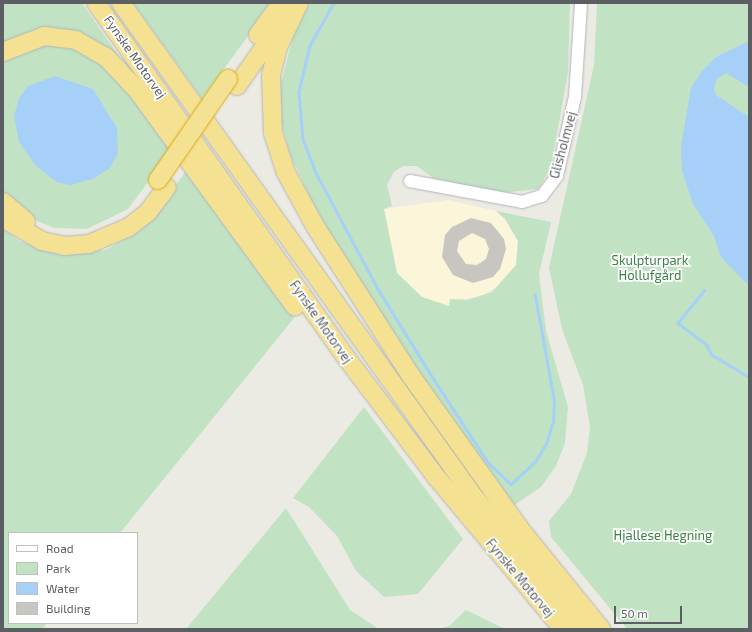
<!DOCTYPE html>
<meta charset="utf-8">
<style>
body{margin:0}
#map{position:relative;width:752px;height:632px;overflow:hidden;background:#ecebe3;font-family:"Exo 2",sans-serif}
div>[style]{position:absolute}
[style*='--x']{left:calc(var(--x)*1px);top:calc(var(--y)*1px);width:calc(var(--w)*1px);rotate:calc(var(--a)*1deg)}
.commercial>*{inset:0;background:#fbf5da}
.green>*{inset:0;background:#c1e2c3}
.water>*{inset:0;background:#a7d0f8}
.stream>*{height:2.5px;margin:-1.25px;padding:0 1.25px;transform-origin:1.25px;border-radius:1.25px;background:#a7d0f8}
.building>*{inset:0;background:#c8c6c0}
.roads{filter:drop-shadow(0 0 1px #b3b5b9) drop-shadow(0 0 1px #b3b5b9)}
.minor>*{height:12px;margin:-6px;padding:0 6px;transform-origin:6px;border-radius:6px;background:#fff}
.highway>*{height:18px;margin:-9px;padding:0 9px;transform-origin:9px;border-radius:9px;background:#f4e192}
.bridges{filter:drop-shadow(0 0 1px #ddaa12) drop-shadow(0 0 1px #ddaa12)}
.highway-bridge>*{height:18px;margin:-9px;padding:0 9px;transform-origin:9px;border-radius:9px;background:#f4e192}
span{translate:-50% -50%;white-space:nowrap;text-align:center;line-height:1.15;-webkit-text-stroke:3.5px #fff;paint-order:stroke}
.street-label{font-size:13px;color:#5b5e62}
.park-label{font-size:13px;color:#3b8143}
.frame{position:absolute;inset:0;border:4px solid #5b5e62;pointer-events:none}
.legend{position:absolute;left:8px;top:532px;width:130px;height:92px;box-sizing:border-box;background:#fff;border:1px solid #bdbfc0;margin:0;padding:5px 7px;list-style:none;font-size:12px;color:#5b5e62}
.legend li{display:flex;align-items:center;gap:8px;height:20px}
.legend b{width:20px;border:1px solid #bdbfc0}
.scale{position:absolute;left:614px;top:606px;width:68px;height:18px;box-sizing:border-box;border:2px solid #5b5e62;border-top:0;padding-left:5px;font-size:12px;line-height:14px;white-space:nowrap;color:#5b5e62;-webkit-text-stroke:3px #fff;paint-order:stroke}
</style>
<div id="map">
<div class="commercial">
<div style="clip-path:polygon(448px 200px,496px 211px,505px 219px,518px 241px,516px 265px,501px 284px,479px 298px,450px 299px,450px 307px,422px 297px,397px 273px,384px 209px)"></div>
</div>
<div class="green">
<div style="clip-path:polygon(3px 3px,82px 3px,125px 65px,85px 38px,3px 47px)"></div>
<div style="clip-path:polygon(133px 3px,272px 3px,202px 99px)"></div>
<div style="clip-path:polygon(310px 3px,570px 3px,568px 72px,560px 117px,550px 170px,538px 189px,500px 193px,433px 178px,417px 166px,403px 166px,394px 172px,387px 185px,392px 206px,384px 209px,397px 273px,422px 297px,449px 306px,450px 299px,467px 300px,492px 292px,516px 265px,518px 241px,505px 219px,496px 211px,551px 222px,539px 274px,546px 331px,568px 407px,565px 443px,556px 466px,541px 487px,513px 506px,431px 391px,321px 220px,290px 155px,281px 121px,281px 83px,295px 29px)"></div>
<div style="clip-path:polygon(597px 3px,749px 3px,749px 629px,627px 629px,551px 537px,549px 521px,571px 494px,587px 453px,590px 427px,583px 385px,562px 329px,549px 268px,594px 65px)"></div>
<div style="clip-path:polygon(43px 43px,74px 46px,111px 68px,172px 150px,128px 209px,87px 229px,55px 228px,39px 222px,3px 194px,3px 60px)"></div>
<div style="clip-path:polygon(187px 170px,294px 318px,120px 533px,9px 533px,9px 623px,47px 623px,42px 629px,3px 629px,3px 229px,20px 241px,61px 255px,106px 250px,142px 229px)"></div>
<div style="clip-path:polygon(364px 407px,463px 539px,418px 594px,384px 597px,356px 571px,337px 536px,309px 507px,293px 498px)"></div>
<div style="clip-path:polygon(286px 508px,350px 610px,379px 629px,186px 629px)"></div>
<div style="clip-path:polygon(466px 610px,505px 629px,439px 629px,449px 626px)"></div>
</div>
<div class="water">
<div style="clip-path:polygon(749px 41px,749px 87px,726px 73px,717px 79px,714px 88px,716px 95px,749px 117px,749px 286px,721px 257px,714px 236px,693px 204px,682px 171px,681px 146px,691px 88px,702px 71px,716px 57px)"></div>
<div style="clip-path:polygon(55px 76px,93px 89px,117px 128px,118px 153px,110px 168px,93px 179px,70px 185px,57px 182px,36px 166px,19px 142px,14px 116px,19px 98px,28px 86px)"></div>
</div>
<div class="stream">
<div style="--x:334;--y:3;--w:49;--a:119.2"></div>
<div style="--x:310;--y:46;--w:47;--a:103.4"></div>
<div style="--x:299;--y:92;--w:47;--a:85.1"></div>
<div style="--x:303;--y:139;--w:34;--a:69"></div>
<div style="--x:315;--y:171;--w:134;--a:61.9"></div>
<div style="--x:378;--y:289;--w:105;--a:58.3"></div>
<div style="--x:433;--y:378;--w:100;--a:56.8"></div>
<div style="--x:488;--y:462;--w:32;--a:44"></div>
<div style="--x:511;--y:484;--w:33;--a:-43"></div>
<div style="--x:535;--y:462;--w:21;--a:-59"></div>
<div style="--x:546;--y:444;--w:24;--a:-73"></div>
<div style="--x:553;--y:421;--w:20;--a:-87"></div>
<div style="--x:554;--y:401;--w:108;--a:-100.2"></div>
<div style="--x:705;--y:290;--w:43;--a:129.3"></div>
<div style="--x:678;--y:323;--w:36;--a:37"></div>
<div style="--x:707;--y:345;--w:10;--a:66"></div>
<div style="--x:711;--y:354;--w:44;--a:31.2"></div>
</div>
<div class="building">
<div style="clip-path:polygon(evenodd,471px 218px,491px 223px,504px 239px,506px 249px,500px 269px,493px 277px,473px 283px,453px 275px,442px 257px,445px 235px,452px 227px,471px 218px,472px 233px,485px 239px,489px 249px,486px 259px,477px 265px,466px 264px,457px 251px,459px 241px,472px 233px)"></div>
</div>
<div class="roads">
<div class="minor">
<div style="--x:410;--y:181;--w:114;--a:10.6"></div>
<div style="--x:522;--y:202;--w:21;--a:-17"></div>
<div style="--x:542;--y:196;--w:25;--a:-53"></div>
<div style="--x:557;--y:176;--w:81;--a:-77.2"></div>
<div style="--x:575;--y:97;--w:94;--a:-86.3"></div>
</div>
<div class="highway">
<div style="--x:96;--y:3;--w:437;--a:54.8"></div>
<div style="--x:348;--y:360;--w:148;--a:53"></div>
<div style="--x:437;--y:478;--w:197;--a:50.2"></div>
<div style="--x:121;--y:3;--w:607;--a:54.45"></div>
<div style="--x:474;--y:497;--w:172;--a:50.2"></div>
<div style="--x:299;--y:3;--w:49;--a:115.5"></div>
<div style="--x:278;--y:47;--w:29;--a:104"></div>
<div style="--x:271;--y:75;--w:58;--a:88"></div>
<div style="--x:273;--y:133;--w:40;--a:72"></div>
<div style="--x:285;--y:171;--w:63;--a:61.4"></div>
<div style="--x:315;--y:226;--w:178;--a:57.4"></div>
<div style="--x:411;--y:376;--w:188;--a:54.5"></div>
<div style="--x:520;--y:529;--w:129;--a:51"></div>
<div style="--x:258;--y:35;--w:39;--a:-54"></div>
<div style="--x:3;--y:52;--w:44;--a:-21.3"></div>
<div style="--x:44;--y:36;--w:32;--a:7"></div>
<div style="--x:76;--y:40;--w:34;--a:30"></div>
<div style="--x:106;--y:57;--w:45;--a:46.8"></div>
<div style="--x:137;--y:90;--w:268;--a:53.9"></div>
<div style="--x:237;--y:86;--w:73;--a:-55"></div>
<div style="--x:3;--y:202;--w:30;--a:40"></div>
<div style="--x:3;--y:218;--w:45;--a:30.5"></div>
<div style="--x:42;--y:241;--w:24;--a:12"></div>
<div style="--x:65;--y:246;--w:24;--a:-5"></div>
<div style="--x:89;--y:244;--w:43;--a:-23"></div>
<div style="--x:129;--y:227;--w:24;--a:-38"></div>
<div style="--x:148;--y:212;--w:31;--a:-53"></div>
</div>
</div>
<div class="bridges">
<div class="highway-bridge">
<div style="--x:158;--y:180;--w:123;--a:-55.3"></div>
</div>
</div>
<div class="street-label">
<span style="left:135px;top:57px;rotate:55deg">Fynske Motorvej</span>
<span style="left:563px;top:145px;rotate:-75deg">Glisholmvej</span>
<span style="left:321px;top:322px;rotate:55deg">Fynske Motorvej</span>
<span style="left:520px;top:578px;rotate:50deg">Fynske Motorvej</span>
</div>
<div class="park-label">
<span style="left:650px;top:268px">Skulpturpark<br>Hollufgård</span>
<span style="left:663px;top:535px">Hjallese Hegning</span>
</div>
<div class="frame"></div>
<ul class="legend">
<li><b style="height:5px;background:#fff"></b>Road</li>
<li><b style="height:11px;background:#c1e2c3"></b>Park</li>
<li><b style="height:11px;background:#a7d0f8"></b>Water</li>
<li><b style="height:11px;background:#c8c6c0"></b>Building</li>
</ul>
<div class="scale">50 m</div>
</div>
